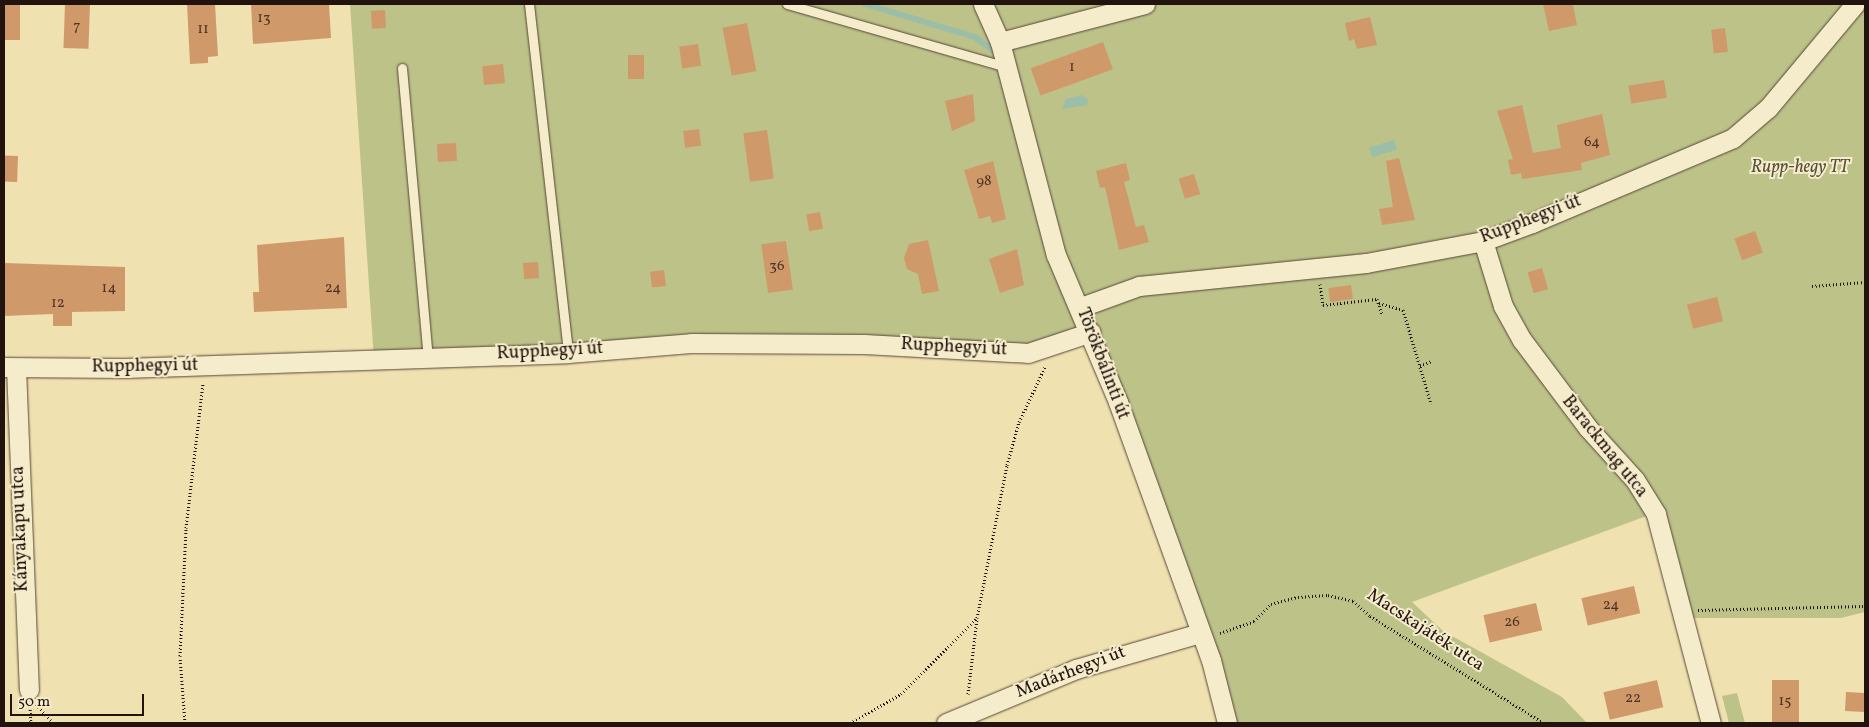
<!DOCTYPE html>
<meta charset="utf-8">
<style>
body{margin:0}
#map{position:relative;width:1869px;height:727px;overflow:hidden;background:#f0e1b0;font-family:Vollkorn,serif}
div>[style]{position:absolute}
[style*='--x']{left:calc(var(--x)*1px);top:calc(var(--y)*1px);width:calc(var(--w)*1px);rotate:calc(var(--a)*1deg)}
.green>*{inset:0;background:#bdc289}
.water>*{inset:0;background:#9bbea8;transform-origin:0 0}
.stream>*{height:5.5px;margin:-2.75px;padding:0 2.75px;transform-origin:2.75px;border-radius:2.75px;background:#9bbea8}
.building>*{inset:0;background:#d09969;transform-origin:0 0}
.path>*{height:3px;margin-top:-1.5px;transform-origin:0;background:repeating-linear-gradient(90deg,#22130e 0 1px,transparent 0 3.5px)}
.roads{filter:drop-shadow(0 0 1px #564636) drop-shadow(0 0 1px #564636)}
.service>*{height:9px;margin:-4.5px;padding:0 4.5px;transform-origin:4.5px;border-radius:4.5px;background:#f5eccc}
.minor>*{height:19px;margin:-9.5px;padding:0 9.5px;transform-origin:9.5px;border-radius:9.5px;background:#f5eccc}
span{translate:-50% -50%;white-space:nowrap;text-align:center;line-height:1.15;-webkit-text-stroke:4px #f5eccc;paint-order:stroke}
.number-label{font-size:15px;color:#4e3425}
.number-label span{-webkit-text-stroke-width:0}
.park-label{font-size:18px;color:#585039;font-style:italic}
.street-label{font-size:18px;color:#22130e}
.frame{position:absolute;inset:0;border:5px solid #22130e;pointer-events:none}
.scale{position:absolute;left:10px;top:694px;width:134px;height:22px;box-sizing:border-box;border:2px solid #22130e;border-top:0;padding-left:6px;font-size:15px;line-height:18px;white-space:nowrap;color:#22130e;-webkit-text-stroke:4px #f5eccc;paint-order:stroke}
</style>
<div id="map">
<div class="green">
<div style="clip-path:polygon(350px 4px,1865px 4px,1865px 612px,1841px 618px,1684px 618px,1652px 514px,1412px 602px,1443px 631px,1562px 697px,1587px 723px,1227px 723px,1091px 332px,1059px 345px,374px 360px)"></div>
<div style="clip-path:polygon(1737px 693px,1745px 723px,1729px 723px,1722px 696px)"></div>
</div>
<div class="water">
<div style="clip-path:polygon(1081px 95px,1088px 99px,1087px 105px,1062px 109px,1066px 99px)"></div>
<div style="left:1394px;top:140px;width:10px;height:26px;rotate:73deg"></div>
</div>
<div class="stream">
<div style="--x:865;--y:4;--w:115;--a:16.7"></div>
<div style="--x:975;--y:37;--w:24;--a:36"></div>
</div>
<div class="building">
<div style="left:4px;top:4px;width:16px;height:36px"></div>
<div style="left:65px;top:4px;width:25px;height:44px;rotate:2deg"></div>
<div style="clip-path:polygon(187px 4px,215px 4px,218px 56px,208px 57px,208px 63px,190px 64px)"></div>
<div style="clip-path:polygon(251px 4px,329px 4px,331px 38px,253px 44px)"></div>
<div style="clip-path:polygon(1543px 4px,1573px 4px,1577px 25px,1549px 31px)"></div>
<div style="left:385px;top:10px;width:18px;height:14px;rotate:87deg"></div>
<div style="clip-path:polygon(1370px 17px,1377px 45px,1357px 49px,1354px 39px,1349px 41px,1345px 23px)"></div>
<div style="left:747px;top:23px;width:49px;height:25px;rotate:79deg"></div>
<div style="left:1725px;top:28px;width:24px;height:14px;rotate:83deg"></div>
<div style="left:1103px;top:42px;width:29px;height:77px;rotate:70deg"></div>
<div style="left:698px;top:44px;width:22px;height:19px;rotate:82deg"></div>
<div style="left:628px;top:55px;width:16px;height:24px"></div>
<div style="left:503px;top:64px;width:19px;height:21px;rotate:84deg"></div>
<div style="left:1664px;top:80px;width:18px;height:36px;rotate:81deg"></div>
<div style="clip-path:polygon(973px 94px,975px 121px,952px 131px,945px 101px)"></div>
<div style="clip-path:polygon(1522px 105px,1533px 153px,1561px 148px,1557px 125px,1602px 114px,1610px 155px,1581px 163px,1582px 170px,1522px 179px,1521px 173px,1511px 175px,1508px 160px,1513px 159px,1497px 111px)"></div>
<div style="left:699px;top:129px;width:17px;height:16px;rotate:83deg"></div>
<div style="left:767px;top:130px;width:49px;height:24px;rotate:82deg"></div>
<div style="left:456px;top:143px;width:18px;height:19px;rotate:87deg"></div>
<div style="left:18px;top:156px;width:26px;height:14px;rotate:92deg"></div>
<div style="clip-path:polygon(1399px 158px,1415px 220px,1382px 225px,1379px 209px,1393px 207px,1386px 161px)"></div>
<div style="clip-path:polygon(993px 161px,1006px 219px,992px 223px,990px 216px,979px 219px,964px 170px)"></div>
<div style="clip-path:polygon(1126px 163px,1130px 180px,1124px 182px,1136px 227px,1144px 225px,1149px 242px,1119px 250px,1105px 187px,1100px 188px,1096px 171px)"></div>
<div style="left:1194px;top:174px;width:21px;height:16px;rotate:73deg"></div>
<div style="left:820px;top:212px;width:17px;height:14px;rotate:80deg"></div>
<div style="left:1755px;top:231px;width:23px;height:22px;rotate:70deg"></div>
<div style="clip-path:polygon(344px 237px,347px 308px,254px 312px,253px 292px,259px 292px,257px 245px)"></div>
<div style="clip-path:polygon(928px 240px,939px 291px,922px 294px,918px 274px,907px 269px,904px 258px,909px 244px)"></div>
<div style="left:786px;top:241px;width:49px;height:25px;rotate:82deg"></div>
<div style="clip-path:polygon(1017px 249px,1024px 285px,1000px 293px,989px 259px)"></div>
<div style="left:538px;top:262px;width:16px;height:15px;rotate:86deg"></div>
<div style="clip-path:polygon(4px 263px,125px 267px,125px 311px,72px 312px,72px 326px,53px 326px,53px 314px,4px 316px)"></div>
<div style="left:1542px;top:268px;width:22px;height:15px;rotate:74deg"></div>
<div style="left:664px;top:270px;width:16px;height:14px;rotate:83deg"></div>
<div style="left:1351px;top:285px;width:14px;height:23px;rotate:82deg"></div>
<div style="left:1717px;top:297px;width:25px;height:31px;rotate:76deg"></div>
<div style="left:1634px;top:586px;width:28px;height:54px;rotate:77deg"></div>
<div style="left:1536px;top:603px;width:28px;height:54px;rotate:77deg"></div>
<div style="left:1657px;top:680px;width:28px;height:55px;rotate:77deg"></div>
<div style="left:1772px;top:680px;width:27px;height:43px"></div>
<div style="left:1846px;top:692px;width:19px;height:19px;rotate:3deg"></div>
</div>
<div class="path">
<div style="--x:1320;--y:284;--w:21;--a:82"></div>
<div style="--x:1323;--y:305;--w:54;--a:-6.3"></div>
<div style="--x:1377;--y:299;--w:16;--a:72"></div>
<div style="--x:1812;--y:286;--w:53;--a:-4.3"></div>
<div style="--x:1379;--y:303;--w:25;--a:16"></div>
<div style="--x:1403;--y:310;--w:98;--a:73.4"></div>
<div style="--x:1420;--y:366;--w:13;--a:-23"></div>
<div style="--x:1698;--y:610;--w:167;--a:-1.4"></div>
<div style="--x:1220;--y:633;--w:36;--a:-19"></div>
<div style="--x:1254;--y:621;--w:24;--a:-45"></div>
<div style="--x:1271;--y:604;--w:28;--a:-15"></div>
<div style="--x:1298;--y:597;--w:30;--a:-4"></div>
<div style="--x:1328;--y:595;--w:26;--a:13"></div>
<div style="--x:1353;--y:601;--w:23;--a:41"></div>
<div style="--x:1370;--y:616;--w:204;--a:31.6"></div>
<div style="--x:968;--y:694;--w:77;--a:-83.2"></div>
<div style="--x:977;--y:618;--w:156;--a:-78.9"></div>
<div style="--x:1007;--y:465;--w:45;--a:-74.4"></div>
<div style="--x:1019;--y:422;--w:61;--a:-64.7"></div>
<div style="--x:36;--y:704;--w:25;--a:48"></div>
<div style="--x:30;--y:706;--w:17;--a:87"></div>
<div style="--x:185;--y:723;--w:67;--a:-94.3"></div>
<div style="--x:180;--y:656;--w:128;--a:-87.3"></div>
<div style="--x:186;--y:528;--w:146;--a:-83.3"></div>
<div style="--x:850;--y:723;--w:59;--a:-29.6"></div>
<div style="--x:901;--y:694;--w:106;--a:-45"></div>
</div>
<div class="roads">
<div class="service">
<div style="--x:529;--y:4;--w:351;--a:83.6"></div>
<div style="--x:787;--y:4;--w:228;--a:16"></div>
<div style="--x:402;--y:68;--w:291;--a:84.9"></div>
</div>
<div class="minor">
<div style="--x:983;--y:4;--w:42;--a:65.9"></div>
<div style="--x:1000;--y:42;--w:220;--a:75.3"></div>
<div style="--x:1056;--y:255;--w:160;--a:67.1"></div>
<div style="--x:1118;--y:402;--w:274;--a:70.2"></div>
<div style="--x:1211;--y:660;--w:65;--a:75.7"></div>
<div style="--x:1000;--y:42;--w:150;--a:-14.7"></div>
<div style="--x:1483;--y:241;--w:68;--a:72.9"></div>
<div style="--x:1503;--y:306;--w:39;--a:61"></div>
<div style="--x:1522;--y:340;--w:110;--a:53.1"></div>
<div style="--x:1588;--y:428;--w:70;--a:47.9"></div>
<div style="--x:1635;--y:480;--w:40;--a:58"></div>
<div style="--x:1656;--y:514;--w:216;--a:75.3"></div>
<div style="--x:1081;--y:307;--w:62;--a:-19.9"></div>
<div style="--x:1139;--y:286;--w:228;--a:-5.8"></div>
<div style="--x:1366;--y:263;--w:119;--a:-10.6"></div>
<div style="--x:1483;--y:241;--w:52;--a:-20.2"></div>
<div style="--x:1532;--y:223;--w:218;--a:-22.9"></div>
<div style="--x:1733;--y:138;--w:46;--a:-40.6"></div>
<div style="--x:1768;--y:108;--w:136;--a:-50.1"></div>
<div style="--x:4;--y:367;--w:120;--a:0.5"></div>
<div style="--x:124;--y:368;--w:444;--a:-1.9"></div>
<div style="--x:568;--y:353;--w:123;--a:-4.6"></div>
<div style="--x:691;--y:343;--w:173;--a:0.3"></div>
<div style="--x:864;--y:344;--w:164;--a:3.1"></div>
<div style="--x:1028;--y:353;--w:66;--a:-18.4"></div>
<div style="--x:16;--y:368;--w:322;--a:87.7"></div>
<div style="--x:946;--y:723;--w:141;--a:-22.6"></div>
<div style="--x:1076;--y:669;--w:129;--a:-16.2"></div>
</div>
</div>
<div class="number-label">
<span style="left:264px;top:19px">13</span>
<span style="left:77px;top:27px">7</span>
<span style="left:203px;top:30px">11</span>
<span style="left:1072px;top:68px">1</span>
<span style="left:1592px;top:143px">64</span>
<span style="left:984px;top:182px">98</span>
<span style="left:777px;top:267px">36</span>
<span style="left:109px;top:289px">14</span>
<span style="left:333px;top:289px">24</span>
<span style="left:58px;top:304px">12</span>
<span style="left:1611px;top:606px">24</span>
<span style="left:1512px;top:623px">26</span>
<span style="left:1633px;top:699px">22</span>
<span style="left:1785px;top:702px">15</span>
</div>
<div class="park-label">
<span style="left:1800px;top:168px">Rupp-hegy TT</span>
</div>
<div class="street-label">
<span style="left:1531px;top:220px;rotate:-21deg">Rupphegyi út</span>
<span style="left:954px;top:348px;rotate:3deg">Rupphegyi út</span>
<span style="left:550px;top:352px;rotate:-3deg">Rupphegyi út</span>
<span style="left:1102px;top:364px;rotate:69deg">Törökbálinti út</span>
<span style="left:145px;top:367px;rotate:-1deg">Rupphegyi út</span>
<span style="left:1604px;top:447px;rotate:51deg">Barackmag utca</span>
<span style="left:21px;top:529px;rotate:-92deg">Kányakapu utca</span>
<span style="left:1425px;top:631px;rotate:33deg">Macskajáték utca</span>
<span style="left:1071px;top:673px;rotate:-21deg">Madárhegyi út</span>
</div>
<div class="frame"></div>
<div class="scale">50 m</div>
</div>
